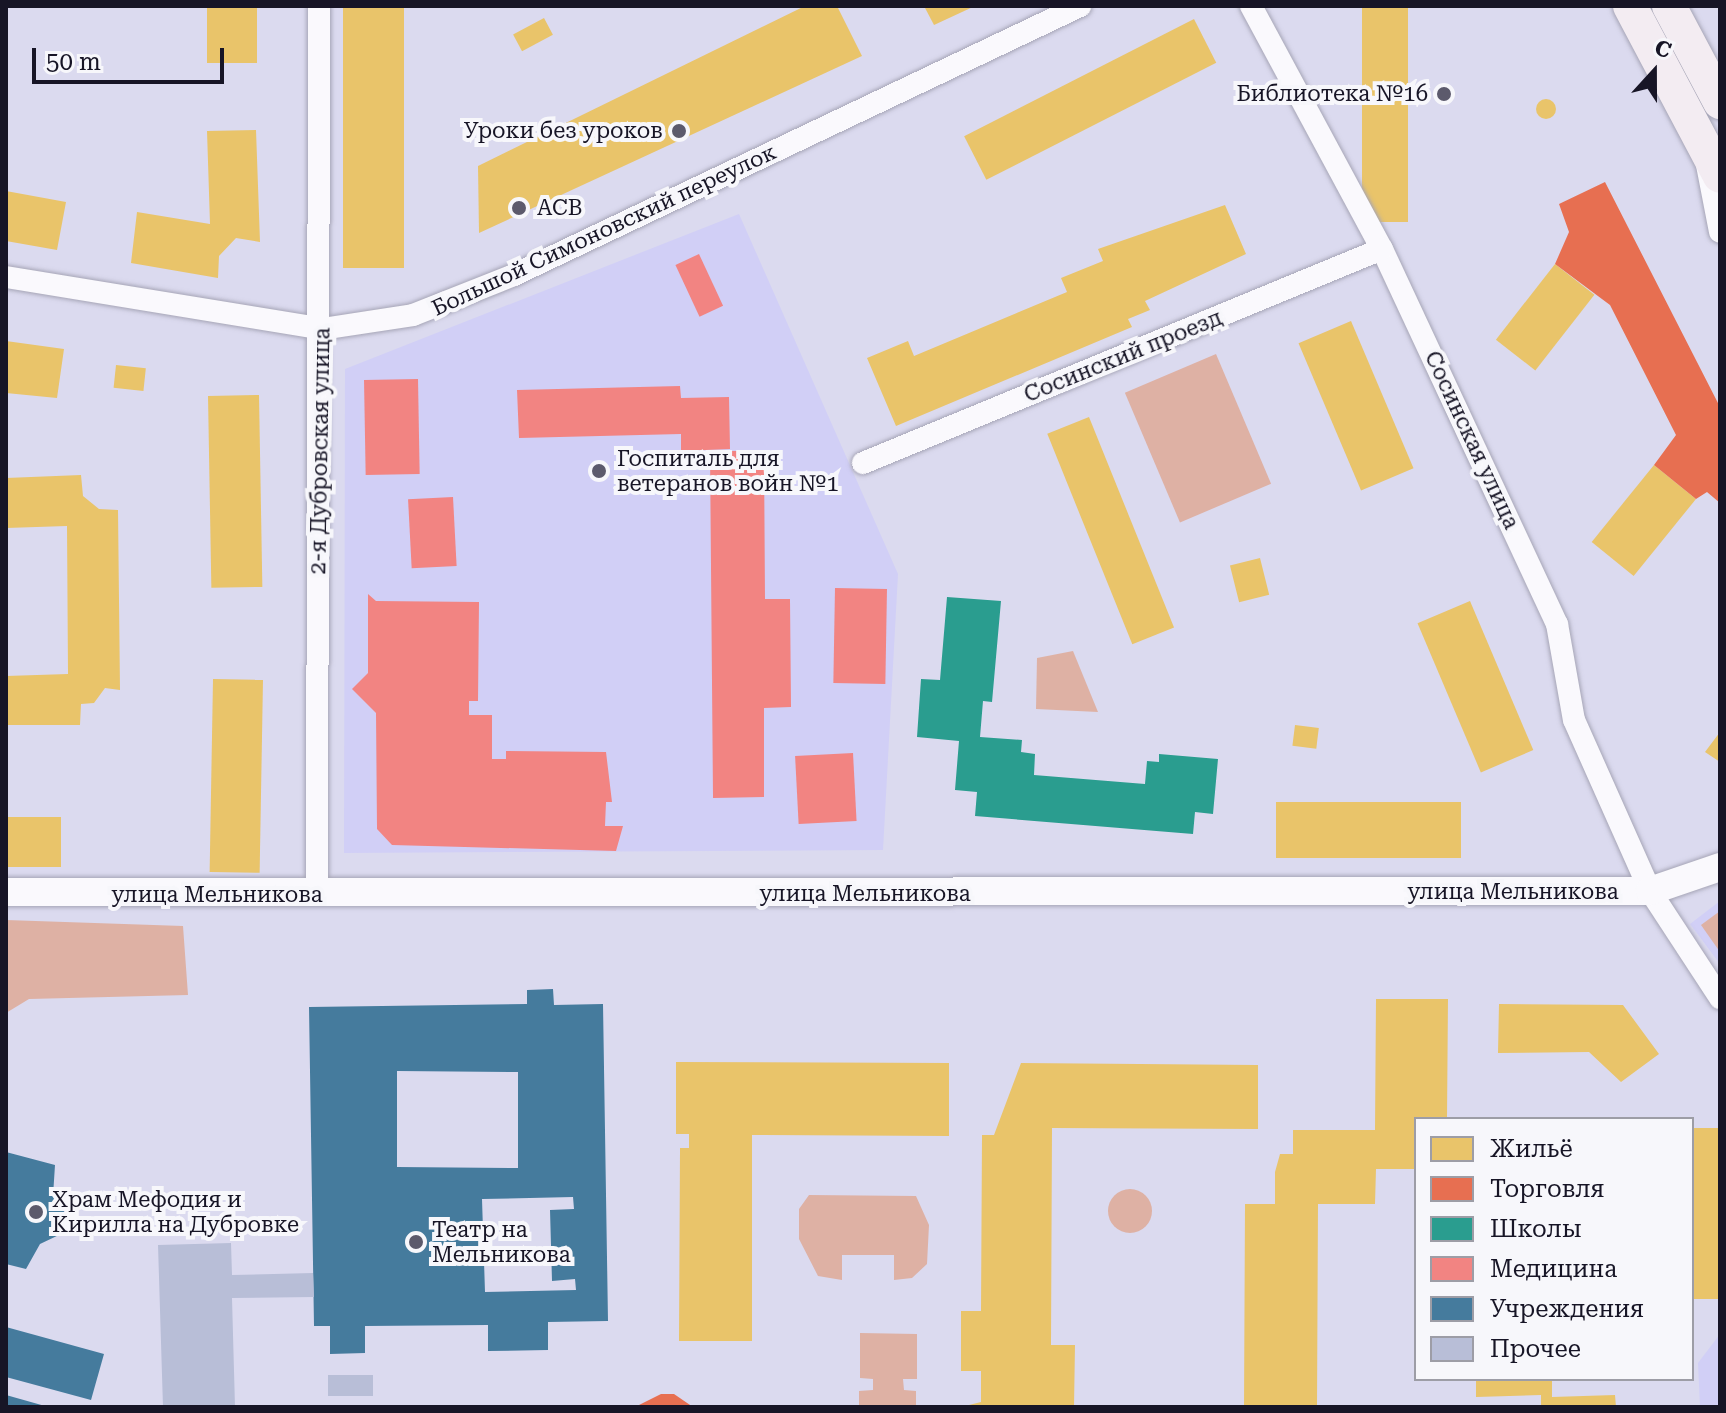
<!DOCTYPE html>
<meta charset="utf-8">
<style>
body{margin:0}
#map{position:relative;width:1726px;height:1413px;overflow:hidden;background:#dbdaef;font-family:"Roboto Serif",serif}
div>[style]{position:absolute}
[style*='--x']{left:calc(var(--x)*1px);top:calc(var(--y)*1px);width:calc(var(--w)*1px);rotate:calc(var(--a)*1deg)}
.built>*{inset:0;background:#d1cff6}
.green>*{inset:0;background:#deb1a4;transform-origin:0 0}
.round{border-radius:50%}
.homes>*{inset:0;background:#e9c46a;transform-origin:0 0}
.shops>*{inset:0;background:#e76f51}
.schools>*{inset:0;background:#2a9d8f}
.health>*{inset:0;background:#f28482;transform-origin:0 0}
.public>*{inset:0;background:#457b9d}
.building>*{inset:0;background:#b8bed7;transform-origin:0 0}
.roads{filter:drop-shadow(0 0 2px #a6a5b6) drop-shadow(0 0 2px #a6a5b6)}
.minor>*{height:22px;margin:-11px;padding:0 11px;transform-origin:11px;border-radius:11px;background:#faf9fd}
.tertiary>*{height:28px;margin:-14px;padding:0 14px;transform-origin:14px;border-radius:14px;background:#faf9fd}
.primary>*{height:34px;margin:-17px;padding:0 17px;transform-origin:17px;border-radius:17px;background:#f3ecf2}
.dots>*{width:22px;height:22px;translate:-50% -50%;box-sizing:border-box;border:4px solid #f7f7fb;border-radius:50%}
span{translate:-50% -50%;white-space:nowrap;text-align:center;line-height:1.15;-webkit-text-stroke:8px #f7f7fb;paint-order:stroke}
.poi-label{font-size:22px;color:#171526}
.right{translate:-100% -50%;text-align:right}
.left{translate:0 -50%;text-align:left}
.street-label{font-size:22px;color:#171526}
.frame{position:absolute;inset:0;border:8px solid #171526;pointer-events:none}
.legend{position:absolute;left:1414px;top:1117px;width:280px;height:264px;box-sizing:border-box;background:#f7f7fb;border:2px solid #9d9da6;margin:0;padding:10px 14px;list-style:none;font-size:24px;color:#171526}
.legend li{display:flex;align-items:center;gap:16px;height:40px}
.legend b{width:40px;border:2px solid #9d9da6}
.north{position:absolute;left:1614px;top:32px;width:80px;height:80px;-webkit-text-stroke:6px #f7f7fb;paint-order:stroke;rotate:21deg;font-size:22px;font-weight:700;line-height:32px;text-align:center;color:#171526}
.north::after{content:'';display:block;margin:auto;width:28px;height:36px;background:#171526;clip-path:polygon(50% 0,100% 100%,50% 72%,0 100%)}
.scale{position:absolute;left:32px;top:48px;width:192px;height:36px;box-sizing:border-box;border:4px solid #171526;border-top:0;padding-left:10px;font-size:24px;line-height:28px;white-space:nowrap;color:#171526;-webkit-text-stroke:6px #f7f7fb;paint-order:stroke}
</style>
<div id="map">
<div class="built">
<div style="clip-path:polygon(739px 214px,898px 574px,883px 850px,344px 853px,345px 369px)"></div>
<div style="clip-path:polygon(1720px 901px,1720px 964px,1690px 924px)"></div>
<div style="clip-path:polygon(1720px 1334px,1720px 1407px,1700px 1407px,1698px 1363px)"></div>
</div>
<div class="green">
<div style="left:1216px;top:354px;width:141px;height:99px;rotate:67deg"></div>
<div style="clip-path:polygon(1073px 651px,1098px 712px,1036px 709px,1037px 658px)"></div>
<div style="clip-path:polygon(1720px 911px,1720px 952px,1701px 925px)"></div>
<div style="clip-path:polygon(6px 920px,183px 926px,188px 995px,29px 999px,6px 1013px)"></div>
<div class="round" style="left:1108px;top:1189px;width:44px;height:44px"></div>
<div style="clip-path:polygon(809px 1195px,916px 1196px,929px 1225px,927px 1264px,912px 1278px,894px 1280px,894px 1255px,842px 1255px,842px 1280px,818px 1276px,799px 1239px,799px 1209px)"></div>
<div style="clip-path:polygon(860px 1333px,917px 1334px,917px 1379px,903px 1379px,904px 1390px,916px 1391px,916px 1407px,859px 1407px,859px 1391px,873px 1390px,873px 1379px,860px 1378px)"></div>
</div>
<div class="homes">
<div style="left:207px;top:6px;width:50px;height:57px"></div>
<div style="left:343px;top:6px;width:61px;height:262px"></div>
<div style="clip-path:polygon(805px 6px,837px 6px,862px 56px,479px 233px,478px 166px)"></div>
<div style="clip-path:polygon(924px 6px,975px 6px,934px 25px)"></div>
<div style="left:1362px;top:6px;width:46px;height:216px"></div>
<div style="left:544px;top:18px;width:19px;height:35px;rotate:62deg"></div>
<div style="left:1194px;top:19px;width:49px;height:258px;rotate:63deg"></div>
<div class="round" style="left:1536px;top:99px;width:20px;height:20px"></div>
<div style="clip-path:polygon(256px 130px,260px 242px,236px 238px,219px 256px,218px 278px,131px 263px,137px 212px,210px 224px,207px 131px)"></div>
<div style="clip-path:polygon(6px 191px,66px 202px,57px 250px,6px 241px)"></div>
<div style="clip-path:polygon(1225px 205px,1246px 254px,1145px 301px,1150px 310px,1128px 319px,1132px 327px,896px 426px,867px 358px,908px 341px,914px 356px,1067px 292px,1061px 278px,1103px 261px,1098px 249px)"></div>
<div style="left:1555px;top:264px;width:50px;height:96px;rotate:38deg"></div>
<div style="left:1351px;top:321px;width:160px;height:57px;rotate:67deg"></div>
<div style="clip-path:polygon(6px 341px,64px 349px,57px 398px,6px 393px)"></div>
<div style="left:116px;top:365px;width:30px;height:23px;rotate:6deg"></div>
<div style="left:259px;top:395px;width:192px;height:51px;rotate:89deg"></div>
<div style="left:1089px;top:417px;width:227px;height:45px;rotate:68deg"></div>
<div style="left:1654px;top:465px;width:54px;height:99px;rotate:39deg"></div>
<div style="clip-path:polygon(81px 475px,83px 496px,99px 509px,118px 510px,120px 690px,105px 688px,94px 703px,81px 704px,80px 725px,6px 725px,6px 676px,68px 674px,67px 526px,6px 528px,6px 478px)"></div>
<div style="left:1260px;top:558px;width:38px;height:31px;rotate:76deg"></div>
<div style="left:1470px;top:601px;width:162px;height:57px;rotate:67deg"></div>
<div style="left:213px;top:679px;width:50px;height:193px;rotate:1deg"></div>
<div style="left:1295px;top:725px;width:24px;height:21px;rotate:7deg"></div>
<div style="clip-path:polygon(1720px 732px,1720px 762px,1705px 752px)"></div>
<div style="left:1461px;top:802px;width:56px;height:185px;rotate:90deg"></div>
<div style="left:6px;top:817px;width:55px;height:50px"></div>
<div style="clip-path:polygon(1376px 999px,1448px 999px,1447px 1119px,1416px 1119px,1416px 1169px,1376px 1169px,1375px 1204px,1318px 1204px,1317px 1407px,1244px 1407px,1245px 1204px,1275px 1204px,1275px 1172px,1280px 1154px,1293px 1154px,1293px 1130px,1375px 1130px)"></div>
<div style="clip-path:polygon(1499px 1004px,1623px 1005px,1659px 1054px,1621px 1082px,1589px 1052px,1498px 1053px)"></div>
<div style="clip-path:polygon(676px 1062px,949px 1063px,949px 1136px,752px 1135px,752px 1341px,679px 1341px,680px 1148px,689px 1148px,689px 1134px,676px 1134px)"></div>
<div style="clip-path:polygon(1021px 1063px,1258px 1065px,1258px 1129px,1052px 1128px,1051px 1345px,1075px 1345px,1074px 1407px,961px 1407px,981px 1402px,981px 1371px,961px 1371px,961px 1311px,981px 1311px,982px 1135px,994px 1135px)"></div>
<div style="left:1720px;top:1128px;width:171px;height:28px;rotate:90deg"></div>
<div style="clip-path:polygon(1476px 1379px,1552px 1379px,1552px 1397px,1615px 1395px,1616px 1407px,1541px 1407px,1541px 1395px,1476px 1397px)"></div>
</div>
<div class="shops">
<div style="clip-path:polygon(1605px 182px,1720px 407px,1720px 503px,1707px 492px,1696px 499px,1654px 465px,1676px 435px,1610px 305px,1555px 264px,1569px 232px,1559px 204px)"></div>
<div style="clip-path:polygon(661px 1394px,674px 1394px,693px 1407px,635px 1407px)"></div>
</div>
<div class="schools">
<div style="clip-path:polygon(947px 597px,1001px 601px,992px 702px,983px 701px,980px 737px,1022px 740px,1021px 752px,1035px 754px,1034px 775px,1145px 784px,1147px 761px,1159px 762px,1159px 754px,1218px 759px,1213px 814px,1195px 812px,1193px 834px,975px 816px,977px 792px,955px 790px,959px 741px,917px 737px,921px 679px,940px 680px)"></div>
</div>
<div class="health">
<div style="left:699px;top:254px;width:57px;height:26px;rotate:65deg"></div>
<div style="left:418px;top:379px;width:95px;height:54px;rotate:89deg"></div>
<div style="clip-path:polygon(680px 386px,681px 398px,729px 397px,730px 449px,681px 451px,681px 434px,519px 438px,517px 390px)"></div>
<div style="clip-path:polygon(710px 451px,764px 451px,765px 599px,790px 599px,791px 707px,764px 708px,764px 797px,713px 798px)"></div>
<div style="left:453px;top:497px;width:69px;height:45px;rotate:87deg"></div>
<div style="left:835px;top:588px;width:52px;height:95px;rotate:1deg"></div>
<div style="clip-path:polygon(368px 594px,376px 601px,479px 602px,478px 701px,469px 701px,469px 715px,492px 715px,492px 759px,506px 759px,506px 751px,606px 752px,612px 802px,606px 802px,605px 826px,623px 826px,616px 851px,392px 845px,377px 829px,376px 713px,352px 689px,368px 673px)"></div>
<div style="left:853px;top:753px;width:68px;height:58px;rotate:87deg"></div>
</div>
<div class="public">
<div style="clip-path:polygon(evenodd,553px 989px,554px 1005px,603px 1004px,608px 1321px,548px 1322px,548px 1350px,488px 1351px,488px 1325px,365px 1326px,365px 1353px,330px 1354px,330px 1326px,314px 1326px,309px 1007px,527px 1004px,527px 990px,553px 989px,397px 1071px,518px 1072px,518px 1168px,397px 1167px,397px 1071px,553px 989px,573px 1197px,574px 1209px,550px 1210px,552px 1281px,575px 1279px,576px 1290px,485px 1292px,482px 1199px,573px 1197px)"></div>
<div style="clip-path:polygon(6px 1152px,55px 1165px,53px 1196px,68px 1217px,61px 1234px,40px 1244px,26px 1269px,6px 1264px)"></div>
<div style="clip-path:polygon(6px 1327px,104px 1354px,91px 1400px,6px 1377px)"></div>
<div style="clip-path:polygon(6px 1395px,45px 1406px,45px 1407px,6px 1407px)"></div>
</div>
<div class="building">
<div style="clip-path:polygon(231px 1243px,232px 1275px,313px 1273px,314px 1297px,232px 1298px,235px 1407px,163px 1407px,158px 1245px)"></div>
<div style="left:373px;top:1375px;width:21px;height:45px;rotate:90deg"></div>
</div>
<div class="roads">
<div class="minor">
<div style="--x:1251;--y:6;--w:276;--a:61.7"></div>
<div style="--x:1382;--y:249;--w:414;--a:65"></div>
<div style="--x:1557;--y:624;--w:97;--a:80"></div>
<div style="--x:1574;--y:720;--w:187;--a:66"></div>
<div style="--x:1650;--y:891;--w:128;--a:56.8"></div>
<div style="--x:1707;--y:165;--w:68;--a:79"></div>
<div style="--x:6;--y:277;--w:320;--a:9.3"></div>
<div style="--x:322;--y:329;--w:92;--a:-8.7"></div>
<div style="--x:413;--y:315;--w:109;--a:-21.6"></div>
<div style="--x:514;--y:275;--w:627;--a:-25.42"></div>
<div style="--x:863;--y:463;--w:561;--a:-22.41"></div>
<div style="--x:317;--y:895;--w:889;--a:-89.87"></div>
</div>
<div class="tertiary">
<div style="--x:6;--y:892;--w:1644;--a:-0.03"></div>
<div style="--x:1650;--y:891;--w:74;--a:-18.9"></div>
</div>
<div class="primary">
<div style="--x:1630;--y:6;--w:192;--a:62.1"></div>
<div style="--x:1669;--y:6;--w:109;--a:62"></div>
</div>
</div>
<div class="dots">
<div style="left:1444px;top:94px;background:#5c5a6c"></div>
<div style="left:679px;top:131px;background:#5c5a6c"></div>
<div style="left:519px;top:208px;background:#5c5a6c"></div>
<div style="left:599px;top:471px;background:#5c5a6c"></div>
<div style="left:36px;top:1212px;background:#5c5a6c"></div>
<div style="left:416px;top:1242px;background:#5c5a6c"></div>
</div>
<div class="poi-label">
<span class="right" style="left:1428px;top:94px">Библиотека №16</span>
<span class="right" style="left:663px;top:131px">Уроки без уроков</span>
<span class="left" style="left:537px;top:208px">АСВ</span>
<span class="left" style="left:617px;top:471px">Госпиталь для<br>ветеранов войн №1</span>
<span class="left" style="left:52px;top:1212px">Храм Мефодия и<br>Кирилла на Дубровке</span>
<span class="left" style="left:432px;top:1242px">Театр на<br>Мельникова</span>
</div>
<div class="street-label">
<span style="left:604px;top:230px;rotate:-25deg">Большой Симоновский переулок</span>
<span style="left:1123px;top:356px;rotate:-22deg">Сосинский проезд</span>
<span style="left:1472px;top:440px;rotate:65deg">Сосинская улица</span>
<span style="left:320px;top:451px;rotate:-89deg">2-я Дубровская улица</span>
<span style="left:1513px;top:892px">улица Мельникова</span>
<span style="left:865px;top:894px">улица Мельникова</span>
<span style="left:217px;top:895px">улица Мельникова</span>
</div>
<div class="frame"></div>
<ul class="legend">
<li><b style="height:22px;background:#e9c46a"></b>Жильё</li>
<li><b style="height:22px;background:#e76f51"></b>Торговля</li>
<li><b style="height:22px;background:#2a9d8f"></b>Школы</li>
<li><b style="height:22px;background:#f28482"></b>Медицина</li>
<li><b style="height:22px;background:#457b9d"></b>Учреждения</li>
<li><b style="height:22px;background:#b8bed7"></b>Прочее</li>
</ul>
<div class="north">С</div>
<div class="scale">50 m</div>
</div>
